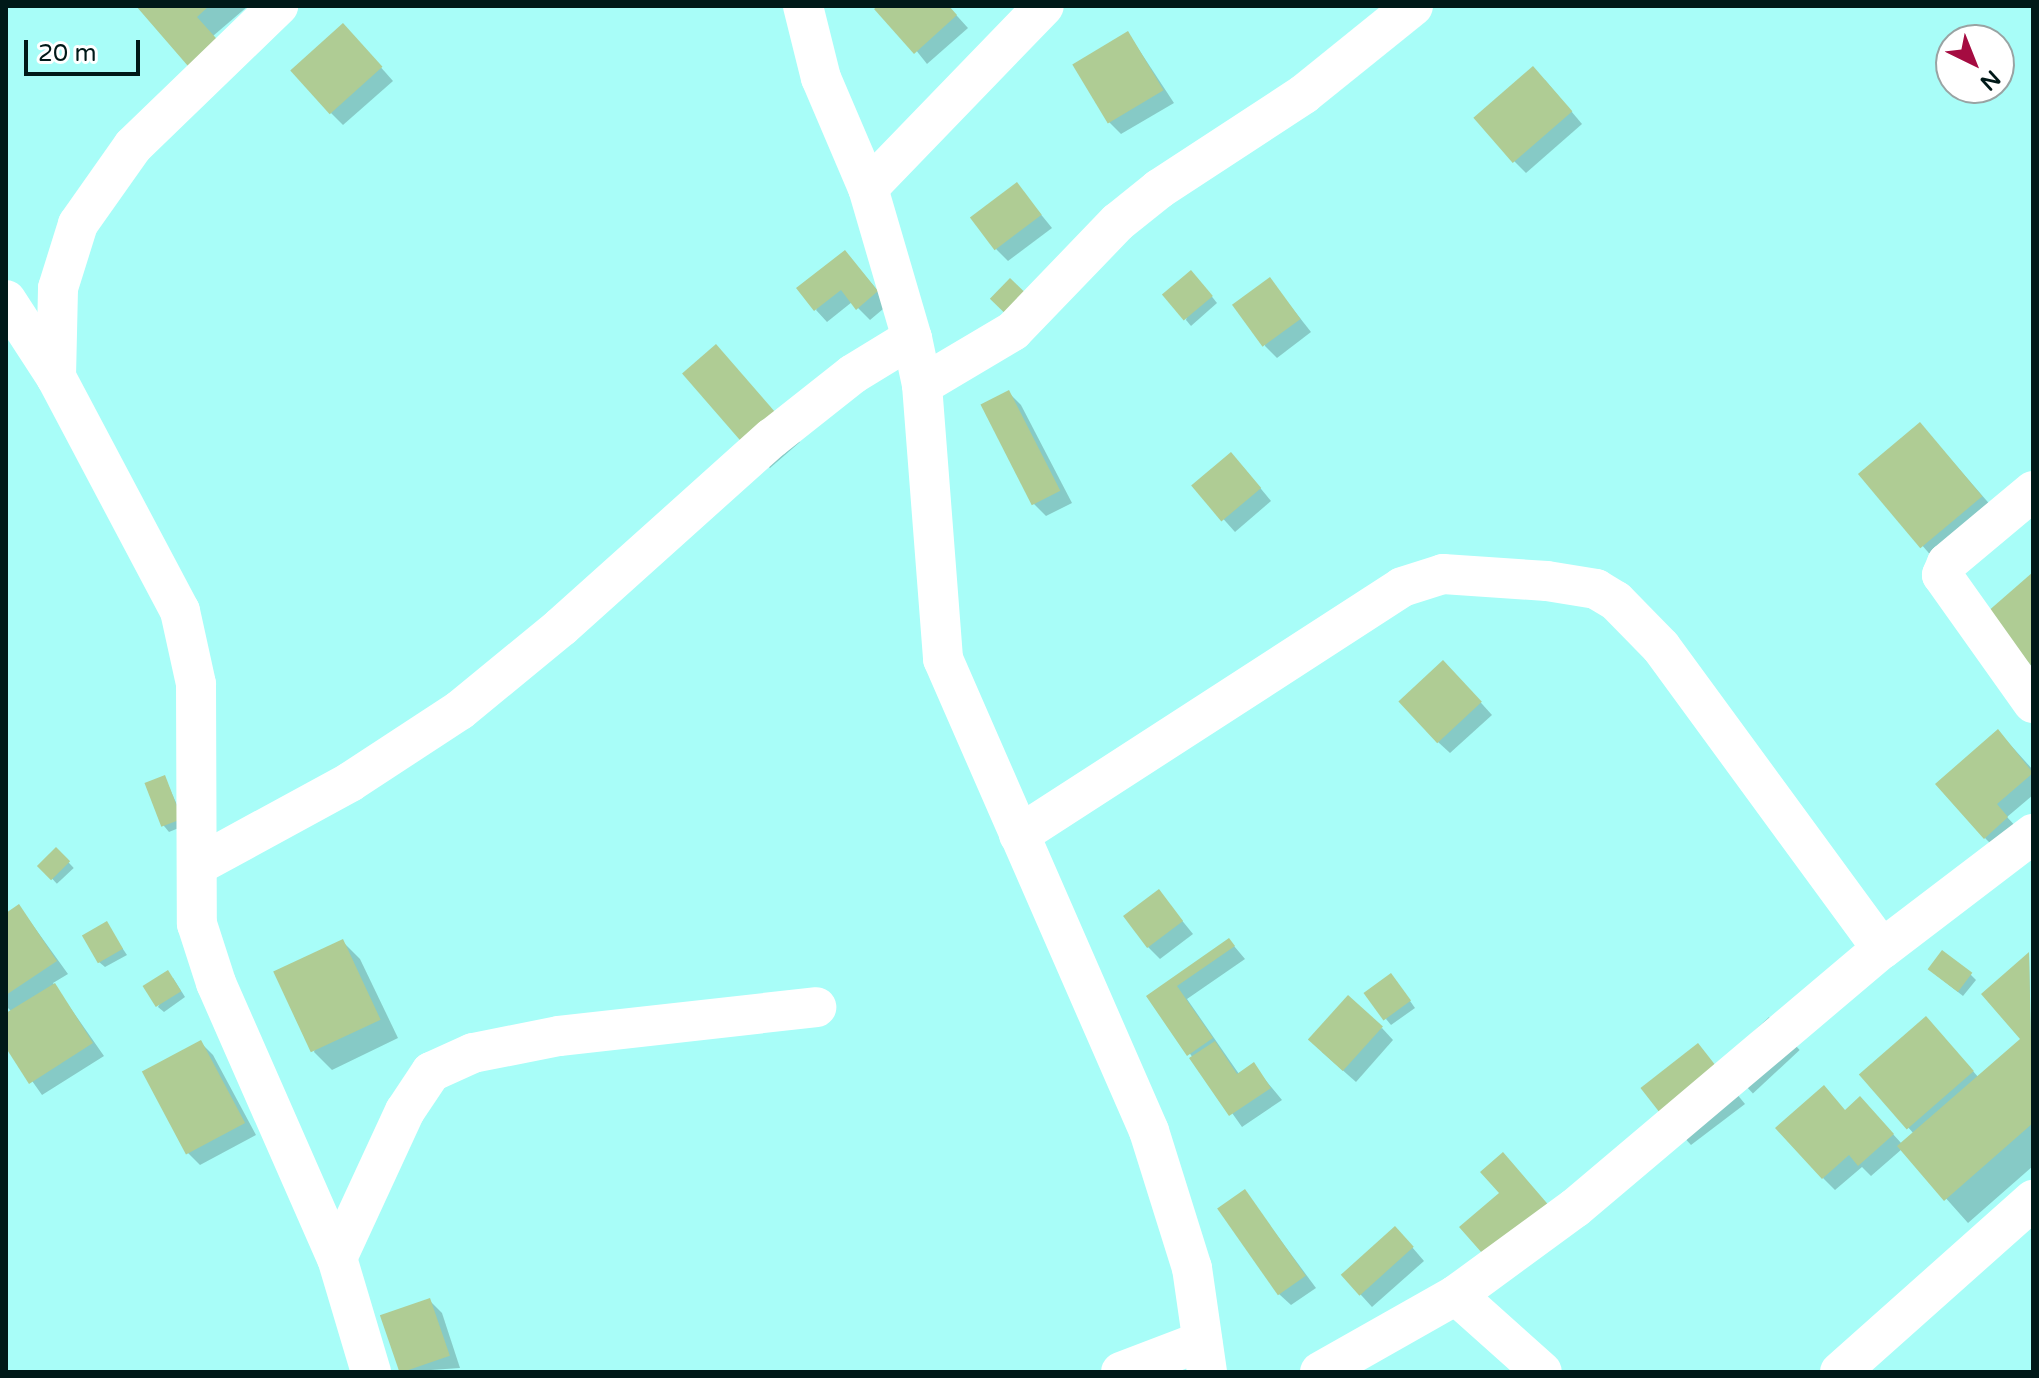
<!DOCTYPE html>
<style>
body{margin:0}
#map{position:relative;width:2039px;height:1378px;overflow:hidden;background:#a8fdf8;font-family:"Varela Round",sans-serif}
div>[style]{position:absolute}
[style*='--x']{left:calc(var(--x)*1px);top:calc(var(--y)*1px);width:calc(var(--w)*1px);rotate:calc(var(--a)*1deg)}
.shadow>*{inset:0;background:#0003;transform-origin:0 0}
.building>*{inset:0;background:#afcc94;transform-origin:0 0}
.street>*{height:40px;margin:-20px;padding:0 20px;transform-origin:20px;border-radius:20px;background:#fff}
span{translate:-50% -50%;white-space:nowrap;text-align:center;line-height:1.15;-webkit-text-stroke:8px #fff;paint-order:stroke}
.frame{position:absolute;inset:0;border:8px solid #001918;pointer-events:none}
.north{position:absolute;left:1935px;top:24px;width:80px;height:80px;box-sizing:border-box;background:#fff;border:2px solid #99a3a3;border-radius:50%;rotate:137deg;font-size:22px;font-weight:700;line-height:32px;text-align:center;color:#001918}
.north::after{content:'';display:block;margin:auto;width:28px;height:36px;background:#a50c41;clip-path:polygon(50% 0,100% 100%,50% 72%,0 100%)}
.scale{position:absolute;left:24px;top:40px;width:116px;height:36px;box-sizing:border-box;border:4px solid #001918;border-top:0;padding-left:10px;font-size:24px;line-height:28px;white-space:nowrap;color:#001918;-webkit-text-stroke:6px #fff;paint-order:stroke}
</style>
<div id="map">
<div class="shadow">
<div style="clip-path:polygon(139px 6px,248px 6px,213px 36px)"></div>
<div style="clip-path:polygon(881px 6px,948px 6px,968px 28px,927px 64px)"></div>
<div style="clip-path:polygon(1128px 33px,1174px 103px,1121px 134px,1109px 122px)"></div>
<div style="clip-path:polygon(355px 38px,393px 81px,343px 125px,331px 113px)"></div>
<div style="clip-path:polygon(1545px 80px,1582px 124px,1526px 173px,1514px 161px)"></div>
<div style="clip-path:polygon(1017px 185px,1052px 228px,1008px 261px,996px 249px)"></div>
<div style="clip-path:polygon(845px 252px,889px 304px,870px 320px,852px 302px,827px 322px,816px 310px)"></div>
<div style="clip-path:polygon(1197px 278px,1217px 303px,1191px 326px,1186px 320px)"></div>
<div style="clip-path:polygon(1270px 280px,1311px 332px,1277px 358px,1265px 346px)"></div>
<div style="clip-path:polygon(727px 359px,800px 442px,770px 468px,758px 457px)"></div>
<div style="clip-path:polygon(1009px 393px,1021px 405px,1072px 503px,1046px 516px,1034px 504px)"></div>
<div style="left:1920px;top:424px;width:121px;height:78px;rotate:49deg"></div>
<div style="clip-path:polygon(1243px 467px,1271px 501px,1235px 532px,1194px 486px)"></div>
<div style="clip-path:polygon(1455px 674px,1492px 715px,1450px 753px,1438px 742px)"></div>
<div style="clip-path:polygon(1998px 731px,2033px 770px,2033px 795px,2007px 817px,2019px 830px,1997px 850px,1985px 838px)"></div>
<div style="clip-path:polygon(165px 778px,186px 825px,169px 832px,164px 826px)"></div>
<div style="left:56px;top:849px;width:26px;height:23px;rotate:47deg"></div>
<div style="clip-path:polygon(1158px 891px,1193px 934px,1160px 959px,1148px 947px)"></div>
<div style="clip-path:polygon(19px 906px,68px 974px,53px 983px,104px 1056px,42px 1095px,6px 1044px,6px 1015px,12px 1012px,6px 1006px,6px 915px)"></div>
<div style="clip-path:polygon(106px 924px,127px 955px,105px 967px,99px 962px)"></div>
<div style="clip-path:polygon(1229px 940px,1245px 959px,1187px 999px,1239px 1074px,1253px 1065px,1282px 1100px,1242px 1127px,1149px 996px)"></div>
<div style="clip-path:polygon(342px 941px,360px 959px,398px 1038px,332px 1070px,314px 1052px)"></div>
<div style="clip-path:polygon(2029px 955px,2033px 1166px,1968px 1223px,1902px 1149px,1871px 1176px,1862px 1167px,1835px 1190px,1823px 1178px,1846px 1112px,1872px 1111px,1902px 1144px,1914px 1134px,1862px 1075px,1938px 1031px,1979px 1078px,2023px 1039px,1984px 994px)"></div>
<div style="clip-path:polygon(1935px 974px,1970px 974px,1976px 980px,1963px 996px)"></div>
<div style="clip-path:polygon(173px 978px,185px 997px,164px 1012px,158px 1007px)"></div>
<div style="clip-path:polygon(1396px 981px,1415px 1008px,1391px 1025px,1386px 1019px)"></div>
<div style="left:1769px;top:1017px;width:45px;height:64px;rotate:47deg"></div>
<div style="clip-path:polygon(1382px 1028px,1393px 1040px,1356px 1082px,1322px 1052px)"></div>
<div style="clip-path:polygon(201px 1043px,213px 1055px,256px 1135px,200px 1165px,188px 1153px,145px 1073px)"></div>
<div style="clip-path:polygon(1698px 1046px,1745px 1104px,1691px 1145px,1680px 1133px)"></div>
<div style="clip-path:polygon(1245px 1192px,1316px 1288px,1291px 1305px,1279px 1294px)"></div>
<div style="clip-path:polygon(1406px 1240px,1424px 1261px,1372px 1307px,1342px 1274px)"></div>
<div style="clip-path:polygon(430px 1301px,442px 1313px,460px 1368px,402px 1372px,383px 1316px)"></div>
</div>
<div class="building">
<div style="clip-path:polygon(136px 6px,209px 6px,197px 17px,224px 47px,194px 73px)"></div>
<div style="clip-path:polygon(878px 6px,949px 6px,957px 15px,914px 54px,874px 9px)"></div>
<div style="left:343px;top:23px;width:59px;height:71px;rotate:48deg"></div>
<div style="left:1128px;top:31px;width:69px;height:65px;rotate:59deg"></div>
<div style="left:1533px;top:66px;width:60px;height:79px;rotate:49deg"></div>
<div style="left:1017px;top:182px;width:41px;height:59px;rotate:53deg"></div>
<div style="clip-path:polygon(845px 250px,878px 291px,856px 310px,841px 290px,814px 311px,796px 288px)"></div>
<div style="left:1191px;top:270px;width:34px;height:38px;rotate:50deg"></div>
<div style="left:1270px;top:277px;width:52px;height:47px;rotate:54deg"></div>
<div style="left:1010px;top:278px;width:46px;height:29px;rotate:44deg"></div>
<div style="left:716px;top:344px;width:112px;height:45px;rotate:49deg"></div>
<div style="left:1009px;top:390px;width:113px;height:32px;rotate:63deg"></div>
<div style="left:1920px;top:422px;width:97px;height:81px;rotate:50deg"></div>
<div style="left:1231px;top:452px;width:47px;height:52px;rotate:50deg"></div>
<div style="clip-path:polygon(2033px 572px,2033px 668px,1986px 613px)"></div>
<div style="left:1443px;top:660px;width:57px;height:61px;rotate:47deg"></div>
<div style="clip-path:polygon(1998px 729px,2033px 773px,1997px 804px,2008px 817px,1984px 839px,1935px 784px)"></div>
<div style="left:165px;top:775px;width:47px;height:22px;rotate:69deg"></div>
<div style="left:56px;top:847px;width:20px;height:27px;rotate:45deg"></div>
<div style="left:1159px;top:889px;width:40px;height:45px;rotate:53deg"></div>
<div style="clip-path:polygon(19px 904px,57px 961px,6px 995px,6px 913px)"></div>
<div style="left:107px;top:921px;width:32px;height:29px;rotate:60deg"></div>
<div style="clip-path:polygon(1229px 938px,1235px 946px,1177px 986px,1213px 1038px,1187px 1056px,1146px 996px)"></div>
<div style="left:343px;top:939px;width:89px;height:77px;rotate:65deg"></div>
<div style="left:1942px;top:950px;width:38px;height:24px;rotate:37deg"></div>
<div style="clip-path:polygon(2029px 952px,2033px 1123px,1944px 1201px,1897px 1146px,2020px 1039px,1981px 994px)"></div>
<div style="left:168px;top:970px;width:25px;height:30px;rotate:58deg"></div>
<div style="left:1391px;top:973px;width:34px;height:34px;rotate:54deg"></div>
<div style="clip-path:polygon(55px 983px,93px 1043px,29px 1084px,6px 1048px,6px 1013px)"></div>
<div style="left:1348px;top:995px;width:47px;height:60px;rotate:42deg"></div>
<div style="left:1926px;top:1016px;width:73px;height:89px;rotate:49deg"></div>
<div style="left:201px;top:1040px;width:94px;height:67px;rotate:62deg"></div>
<div style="clip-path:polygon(1215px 1041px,1237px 1074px,1254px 1062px,1271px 1088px,1229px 1116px,1189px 1058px)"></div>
<div style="left:1698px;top:1043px;width:61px;height:73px;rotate:52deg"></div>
<div style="clip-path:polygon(1824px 1085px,1845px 1110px,1860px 1096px,1894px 1134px,1858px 1166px,1849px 1155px,1822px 1179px,1775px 1128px)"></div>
<div style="clip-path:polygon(1503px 1152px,1558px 1216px,1497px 1270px,1459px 1227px,1499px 1193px,1480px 1172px)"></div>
<div style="left:1245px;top:1189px;width:106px;height:34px;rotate:55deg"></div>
<div style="left:1395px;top:1226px;width:28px;height:73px;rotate:48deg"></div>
<div style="left:430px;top:1298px;width:61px;height:53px;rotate:71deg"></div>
</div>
<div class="street">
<div style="--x:803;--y:6;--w:74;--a:76"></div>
<div style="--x:821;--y:78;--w:120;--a:66.9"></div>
<div style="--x:868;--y:188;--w:156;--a:73.7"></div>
<div style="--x:912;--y:338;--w:48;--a:78"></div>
<div style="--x:922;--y:385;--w:275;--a:85.6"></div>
<div style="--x:943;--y:659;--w:515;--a:66.42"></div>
<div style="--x:1149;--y:1131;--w:144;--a:72.6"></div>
<div style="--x:1192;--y:1268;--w:105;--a:81.8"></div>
<div style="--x:868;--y:188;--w:253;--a:-46"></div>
<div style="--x:6;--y:300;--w:92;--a:57"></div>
<div style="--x:56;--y:377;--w:265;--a:62.1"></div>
<div style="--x:180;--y:611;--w:75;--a:77.6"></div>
<div style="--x:196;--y:684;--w:240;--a:89.8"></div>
<div style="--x:197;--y:924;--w:62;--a:72.1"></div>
<div style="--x:216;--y:983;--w:300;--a:66.3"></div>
<div style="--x:337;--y:1258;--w:119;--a:73.4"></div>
<div style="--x:56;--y:377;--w:89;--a:-88.7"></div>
<div style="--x:58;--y:288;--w:67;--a:-72.6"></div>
<div style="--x:78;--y:224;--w:95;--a:-54.8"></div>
<div style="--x:133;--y:146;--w:202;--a:-44"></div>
<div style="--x:922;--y:385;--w:106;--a:-30.7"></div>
<div style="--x:1013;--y:331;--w:151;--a:-46.1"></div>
<div style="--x:1118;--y:222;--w:53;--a:-38.8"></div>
<div style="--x:1159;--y:189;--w:173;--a:-33.2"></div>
<div style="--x:1304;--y:94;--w:140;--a:-38.9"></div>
<div style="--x:2033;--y:491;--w:112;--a:140.1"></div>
<div style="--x:1947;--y:563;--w:13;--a:113"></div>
<div style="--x:1942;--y:575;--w:157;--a:54.6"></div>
<div style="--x:1019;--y:835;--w:456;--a:-32.9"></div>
<div style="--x:1402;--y:587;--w:43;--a:-17.6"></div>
<div style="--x:1443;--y:574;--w:104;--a:3.9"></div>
<div style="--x:1547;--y:581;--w:50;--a:9.3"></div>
<div style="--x:1596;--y:589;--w:23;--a:31"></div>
<div style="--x:1616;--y:601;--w:64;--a:45.6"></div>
<div style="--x:1661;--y:647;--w:374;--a:53.8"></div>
<div style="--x:198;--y:865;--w:173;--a:-28.6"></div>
<div style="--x:350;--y:782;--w:131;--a:-33.2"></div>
<div style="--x:460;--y:710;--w:131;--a:-39.4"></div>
<div style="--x:561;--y:627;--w:283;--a:-41.9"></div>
<div style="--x:772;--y:438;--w:103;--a:-38.3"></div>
<div style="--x:853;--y:374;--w:69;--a:-31.4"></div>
<div style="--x:337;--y:1258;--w:162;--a:-65.2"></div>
<div style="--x:405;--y:1111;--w:47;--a:-56.3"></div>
<div style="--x:431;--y:1072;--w:46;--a:-24.3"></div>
<div style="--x:473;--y:1053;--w:88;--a:-11.2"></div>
<div style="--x:559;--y:1036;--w:259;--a:-6.4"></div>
<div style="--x:1456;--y:1295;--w:115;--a:41.8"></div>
<div style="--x:1121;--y:1372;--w:87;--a:-20.9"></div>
<div style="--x:1320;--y:1372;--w:156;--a:-29.5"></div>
<div style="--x:1456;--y:1295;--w:147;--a:-36.2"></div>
<div style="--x:1575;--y:1208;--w:402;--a:-40.2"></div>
<div style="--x:1882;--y:949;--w:190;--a:-37.3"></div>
<div style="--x:1840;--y:1372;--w:259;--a:-41.7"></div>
</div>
<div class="frame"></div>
<div class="north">N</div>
<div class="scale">20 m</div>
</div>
